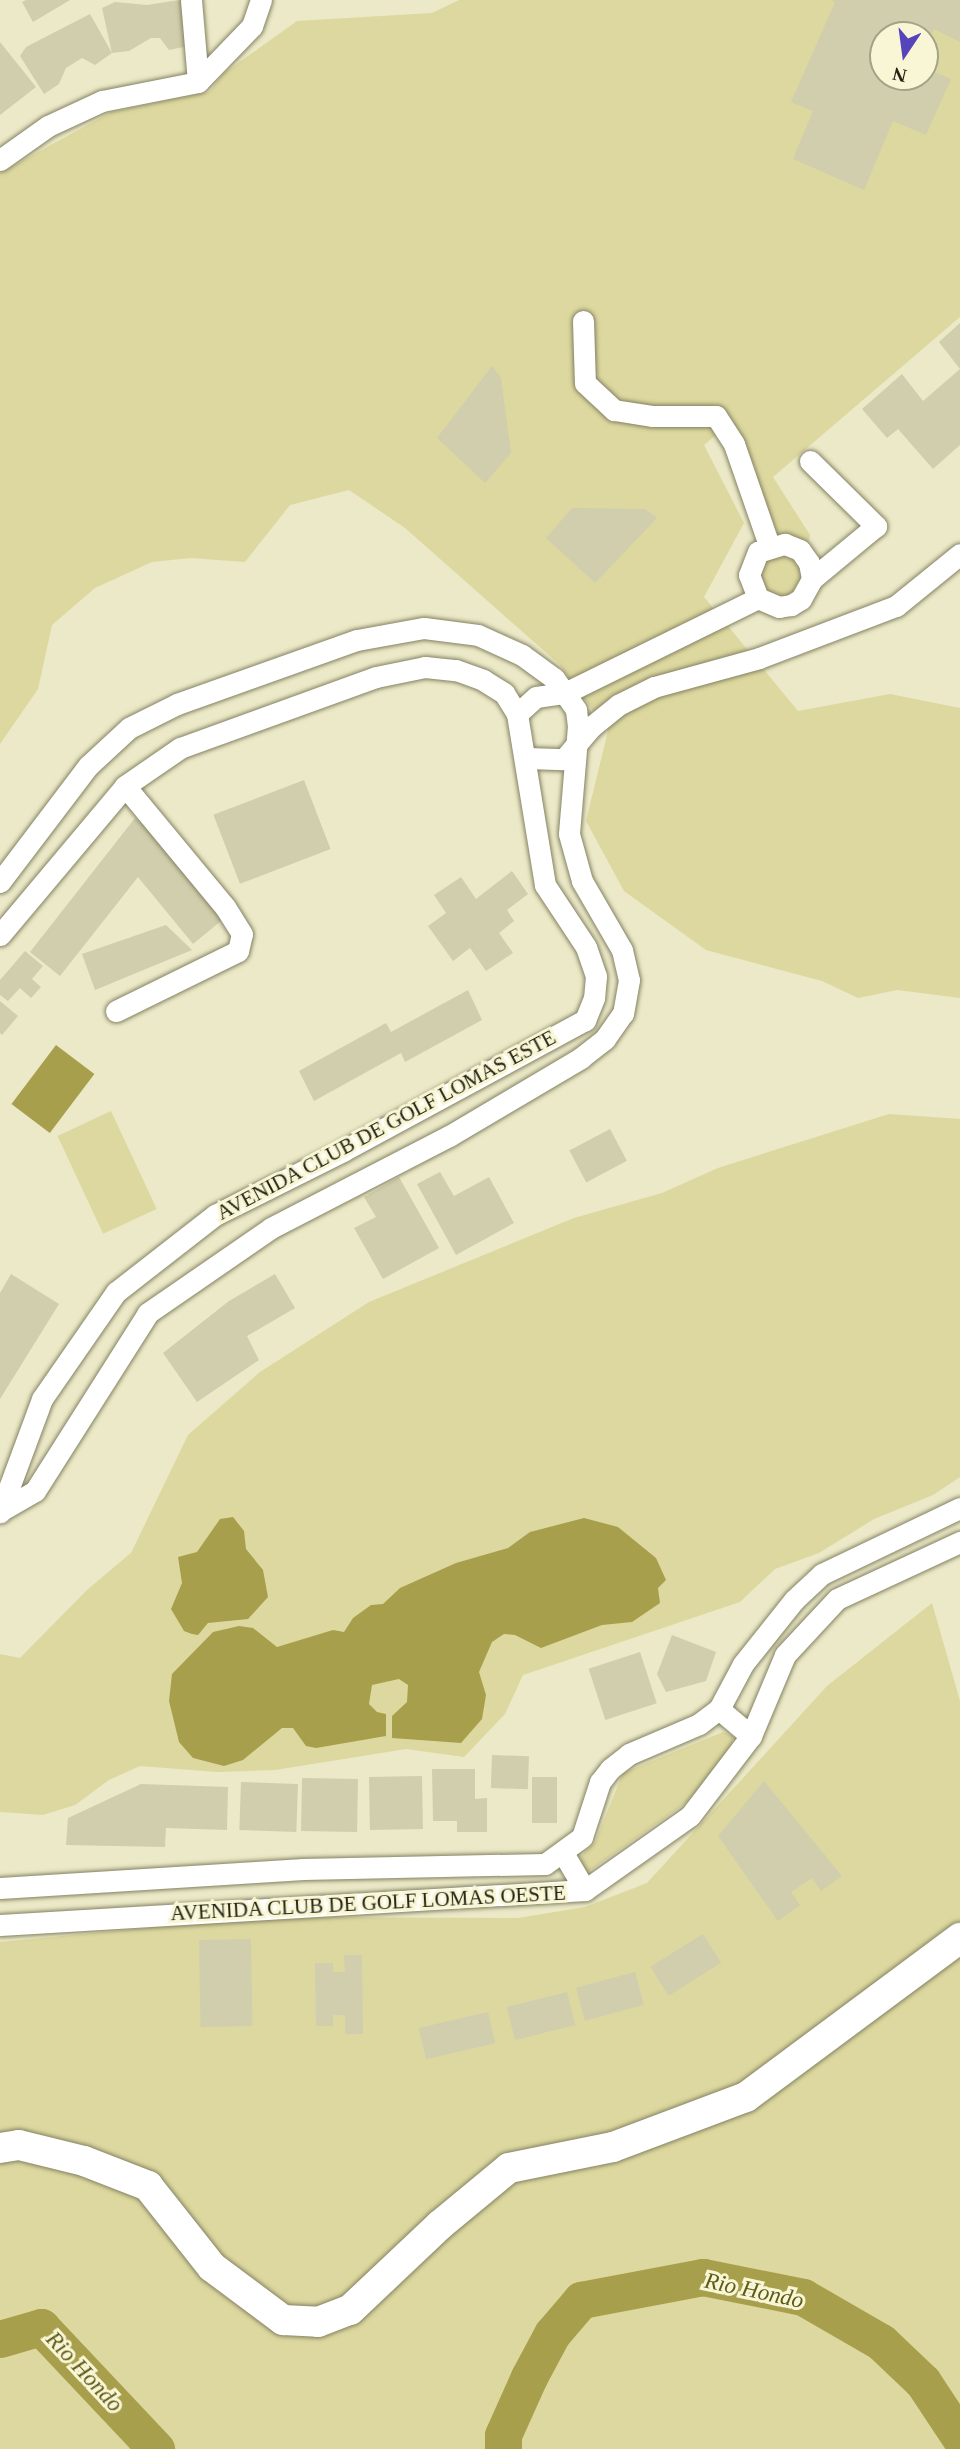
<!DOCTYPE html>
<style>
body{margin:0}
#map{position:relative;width:960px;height:2449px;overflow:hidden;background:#ebe9c7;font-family:"Times New Roman",serif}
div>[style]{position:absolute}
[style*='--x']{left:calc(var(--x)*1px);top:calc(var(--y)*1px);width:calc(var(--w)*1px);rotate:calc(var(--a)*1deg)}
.green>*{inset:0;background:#ddd89f;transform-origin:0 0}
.round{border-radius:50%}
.water>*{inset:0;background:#a79f4b;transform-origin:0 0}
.river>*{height:37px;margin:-18.5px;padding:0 18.5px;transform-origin:18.5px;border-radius:18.5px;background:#a79f4b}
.building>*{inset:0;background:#d0ceac;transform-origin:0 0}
.roads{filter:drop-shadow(0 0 2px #848263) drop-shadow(0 0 2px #848263)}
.minor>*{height:21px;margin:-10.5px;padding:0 10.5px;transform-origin:10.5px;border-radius:10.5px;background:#fff}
.secondary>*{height:30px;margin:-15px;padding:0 15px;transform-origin:15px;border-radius:15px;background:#fff}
span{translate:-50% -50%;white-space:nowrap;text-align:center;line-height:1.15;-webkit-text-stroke:6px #f8f6d4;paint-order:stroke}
.street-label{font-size:21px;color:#242316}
.water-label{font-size:23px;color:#5f5a1c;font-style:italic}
.north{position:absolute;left:869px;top:21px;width:70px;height:70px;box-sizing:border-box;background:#f8f6d4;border:2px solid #a3a288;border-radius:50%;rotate:193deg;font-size:19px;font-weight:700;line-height:28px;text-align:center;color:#242316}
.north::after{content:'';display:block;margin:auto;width:24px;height:32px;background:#5644bc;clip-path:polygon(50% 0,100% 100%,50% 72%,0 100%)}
</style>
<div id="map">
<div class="green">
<div style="clip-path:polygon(evenodd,459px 0,960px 0,960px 317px,773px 477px,810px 535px,807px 553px,782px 543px,730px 423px,704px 445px,744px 523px,704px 597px,798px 711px,890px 694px,960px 708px,960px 998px,897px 990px,858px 998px,822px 981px,706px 950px,624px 891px,586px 821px,608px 731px,559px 664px,405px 528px,349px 490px,290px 505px,245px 562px,191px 558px,152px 562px,95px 588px,52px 625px,38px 689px,0 744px,0 173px,111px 112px,209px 92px,224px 73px,297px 21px,432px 13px,459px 0,883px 35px,925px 35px,925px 77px,883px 77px,883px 35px)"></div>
<div class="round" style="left:757px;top:552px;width:46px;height:46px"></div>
<div style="left:111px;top:1111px;width:108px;height:59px;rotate:65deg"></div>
<div style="clip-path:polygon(889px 1114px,960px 1119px,960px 1477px,933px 1495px,874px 1519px,819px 1553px,775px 1569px,740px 1602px,523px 1675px,505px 1714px,464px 1757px,406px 1749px,275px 1770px,217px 1772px,140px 1766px,109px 1780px,75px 1805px,43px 1815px,0 1812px,0 1654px,20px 1658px,88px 1589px,131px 1553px,188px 1435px,260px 1372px,369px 1302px,574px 1218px,662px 1193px,718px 1168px)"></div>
<div style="clip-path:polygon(932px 1603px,960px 1701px,960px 2449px,0 2449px,0 1942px,260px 1917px,518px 1918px,585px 1907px,647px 1883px,827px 1686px)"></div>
<div style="clip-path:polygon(723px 1732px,733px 1736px,731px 1749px,690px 1800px,585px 1874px,580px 1857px,595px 1842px,623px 1773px)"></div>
</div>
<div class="water">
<div style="left:56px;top:1045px;width:48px;height:74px;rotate:37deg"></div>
<div style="clip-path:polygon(233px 1517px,244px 1531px,246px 1549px,263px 1570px,268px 1597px,248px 1619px,208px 1623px,198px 1635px,192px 1634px,184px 1631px,171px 1609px,182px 1583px,178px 1557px,197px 1552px,220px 1519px)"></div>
<div style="clip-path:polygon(584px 1518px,618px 1527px,656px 1558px,666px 1580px,658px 1588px,660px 1603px,632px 1622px,602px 1625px,541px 1648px,515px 1635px,504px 1634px,492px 1642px,479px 1672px,486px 1695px,482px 1719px,461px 1743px,392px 1738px,392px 1716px,407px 1702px,408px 1685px,399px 1679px,372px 1685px,369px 1704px,377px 1712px,386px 1714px,386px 1736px,316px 1748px,306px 1746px,293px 1728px,282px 1728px,243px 1760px,224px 1766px,193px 1758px,179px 1742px,169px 1701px,172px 1674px,213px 1632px,239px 1626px,253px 1628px,277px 1647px,333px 1630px,344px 1632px,353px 1618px,371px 1605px,383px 1604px,400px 1588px,456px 1563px,508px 1548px,530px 1532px)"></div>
</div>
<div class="river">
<div style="--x:0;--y:2339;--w:43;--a:-16.3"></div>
<div style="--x:41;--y:2327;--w:168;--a:46.7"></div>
<div style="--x:503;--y:2449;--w:14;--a:-90"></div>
<div style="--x:503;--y:2435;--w:64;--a:-65.9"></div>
<div style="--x:529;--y:2377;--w:49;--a:-61.9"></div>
<div style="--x:552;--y:2334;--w:45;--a:-49.5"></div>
<div style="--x:581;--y:2300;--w:124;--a:-10.7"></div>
<div style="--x:703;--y:2277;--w:102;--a:11.3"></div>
<div style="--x:803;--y:2297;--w:90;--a:30"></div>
<div style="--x:881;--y:2342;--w:58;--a:43.6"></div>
<div style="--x:923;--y:2382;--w:67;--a:56.5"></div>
</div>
<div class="building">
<div style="clip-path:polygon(26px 0,70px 0,33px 22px,22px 2px)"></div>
<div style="clip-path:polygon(179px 0,183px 2px,188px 46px,169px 50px,160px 38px,151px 38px,129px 51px,112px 53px,95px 65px,82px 58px,66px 68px,59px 84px,44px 94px,20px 56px,26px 47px,90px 14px,112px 53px,102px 8px,115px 2px,147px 5px)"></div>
<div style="clip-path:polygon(831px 0,960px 0,960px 42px,934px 29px,925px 49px,925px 35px,883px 35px,883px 77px,925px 77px,925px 68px,951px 79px,926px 135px,893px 121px,864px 190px,793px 159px,813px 111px,791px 102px,835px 2px)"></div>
<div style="clip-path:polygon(0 42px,36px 87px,0 115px)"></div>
<div style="clip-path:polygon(960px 323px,960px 445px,933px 469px,898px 429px,887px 438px,862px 409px,902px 374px,923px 401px,960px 369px,939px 342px)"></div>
<div style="clip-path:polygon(492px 366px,501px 378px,511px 453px,485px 483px,437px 438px)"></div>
<div style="clip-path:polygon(572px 508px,645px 509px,657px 518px,595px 583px,546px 538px)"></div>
<div style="left:304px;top:780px;width:74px;height:97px;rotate:69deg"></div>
<div style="clip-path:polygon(135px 818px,166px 842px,227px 916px,193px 944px,138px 877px,60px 976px,30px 952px)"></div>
<div style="clip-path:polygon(512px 871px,528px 894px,507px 910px,514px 921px,499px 933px,513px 953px,486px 971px,470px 948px,453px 961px,428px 926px,446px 913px,434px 895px,461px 877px,476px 899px)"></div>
<div style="clip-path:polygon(166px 925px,192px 950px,95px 990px,82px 954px)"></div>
<div style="clip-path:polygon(25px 951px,43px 966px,32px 979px,41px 987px,31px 998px,20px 988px,8px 1001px,0 995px,0 980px)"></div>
<div style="clip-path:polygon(468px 990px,482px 1020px,405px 1062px,401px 1053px,314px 1101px,299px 1071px,386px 1023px,391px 1032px)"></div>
<div style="clip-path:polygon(0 1001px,18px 1016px,2px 1035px,0 1033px)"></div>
<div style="left:610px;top:1129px;width:36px;height:46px;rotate:62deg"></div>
<div style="clip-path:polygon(440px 1172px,454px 1196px,489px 1177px,514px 1223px,456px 1255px,417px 1184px)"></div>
<div style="clip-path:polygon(399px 1177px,439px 1248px,383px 1279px,354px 1228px,376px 1217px,364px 1197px)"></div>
<div style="clip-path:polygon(11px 1274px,59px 1304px,0 1399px,0 1293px)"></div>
<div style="clip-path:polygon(275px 1274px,295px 1308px,247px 1336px,259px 1360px,197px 1402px,163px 1353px,229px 1301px)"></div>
<div style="clip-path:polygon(672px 1635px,716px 1652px,706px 1681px,666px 1692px,657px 1674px)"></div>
<div style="left:640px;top:1652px;width:54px;height:54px;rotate:72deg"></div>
<div style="left:492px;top:1755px;width:37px;height:33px;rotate:2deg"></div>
<div style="clip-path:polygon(432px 1769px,475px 1769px,475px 1799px,487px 1798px,487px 1832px,457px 1832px,457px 1821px,433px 1821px)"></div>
<div style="left:422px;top:1776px;width:53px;height:53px;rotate:89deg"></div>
<div style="left:532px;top:1777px;width:25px;height:46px"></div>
<div style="left:302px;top:1778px;width:56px;height:53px;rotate:1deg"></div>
<div style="clip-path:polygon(764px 1781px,842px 1876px,821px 1891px,812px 1878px,791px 1892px,800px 1905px,778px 1921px,718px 1836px)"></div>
<div style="left:241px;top:1782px;width:57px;height:48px;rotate:2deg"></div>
<div style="clip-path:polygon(141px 1784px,228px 1787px,227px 1830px,166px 1828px,165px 1847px,66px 1845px,68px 1818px)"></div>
<div style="left:703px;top:1934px;width:34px;height:62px;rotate:58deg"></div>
<div style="left:251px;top:1939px;width:87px;height:52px;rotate:89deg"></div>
<div style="clip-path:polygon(344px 1955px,362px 1955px,363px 2034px,345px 2034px,345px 2015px,333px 2015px,333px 2026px,316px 2026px,315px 1963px,333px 1963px,333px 1972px,345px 1972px)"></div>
<div style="left:635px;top:1972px;width:34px;height:61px;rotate:75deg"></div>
<div style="left:567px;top:1992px;width:34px;height:62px;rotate:76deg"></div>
<div style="left:488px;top:2012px;width:32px;height:71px;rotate:77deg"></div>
</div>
<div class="roads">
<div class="minor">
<div style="--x:191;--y:0;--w:82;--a:85.1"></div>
<div style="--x:0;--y:160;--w:59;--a:-35.3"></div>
<div style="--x:48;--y:126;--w:60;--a:-24.8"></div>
<div style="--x:102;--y:101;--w:98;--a:-11.2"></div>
<div style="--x:198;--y:82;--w:78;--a:-46"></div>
<div style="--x:252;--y:26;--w:28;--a:-71"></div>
<div style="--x:583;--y:321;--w:62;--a:88.2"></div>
<div style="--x:585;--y:383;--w:40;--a:43"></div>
<div style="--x:614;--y:410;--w:38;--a:9"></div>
<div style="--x:652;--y:416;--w:64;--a:0"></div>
<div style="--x:716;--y:416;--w:33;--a:57"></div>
<div style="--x:734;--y:444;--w:107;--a:70.9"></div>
<div style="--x:810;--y:461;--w:93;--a:44.6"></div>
<div style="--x:876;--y:526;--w:83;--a:140.4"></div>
<div style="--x:812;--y:579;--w:23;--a:119"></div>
<div style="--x:801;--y:599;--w:12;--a:149"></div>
<div style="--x:791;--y:605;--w:12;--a:171"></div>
<div style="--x:779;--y:607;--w:23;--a:-157"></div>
<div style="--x:758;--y:598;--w:25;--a:-111"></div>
<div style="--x:749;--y:575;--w:25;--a:-69"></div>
<div style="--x:758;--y:552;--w:28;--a:-17"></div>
<div style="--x:785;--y:544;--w:16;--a:22"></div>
<div style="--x:800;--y:550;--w:16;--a:55"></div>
<div style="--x:809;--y:563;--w:16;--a:79"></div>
<div style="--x:517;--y:714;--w:25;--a:-42"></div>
<div style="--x:536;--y:697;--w:29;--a:-8"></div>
<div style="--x:565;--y:693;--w:215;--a:-26.2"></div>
<div style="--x:527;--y:758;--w:37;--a:2"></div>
<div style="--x:564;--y:759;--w:42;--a:-49.8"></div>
<div style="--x:591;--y:727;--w:35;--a:-39"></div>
<div style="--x:618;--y:705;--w:40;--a:-26.6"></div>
<div style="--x:654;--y:687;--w:109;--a:-15.4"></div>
<div style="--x:759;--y:658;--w:147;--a:-20.8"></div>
<div style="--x:896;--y:606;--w:82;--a:-39.1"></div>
<div style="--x:0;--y:882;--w:146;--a:-52.8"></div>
<div style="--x:88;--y:766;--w:56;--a:-42.8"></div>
<div style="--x:129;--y:728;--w:54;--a:-26.6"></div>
<div style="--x:177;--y:704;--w:191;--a:-19.6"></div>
<div style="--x:357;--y:640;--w:68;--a:-10.2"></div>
<div style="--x:424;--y:628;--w:54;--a:7.4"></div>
<div style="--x:478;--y:635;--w:48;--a:24.4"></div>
<div style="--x:522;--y:655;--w:39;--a:36"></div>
<div style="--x:554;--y:678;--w:39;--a:55"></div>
<div style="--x:576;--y:710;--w:16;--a:83"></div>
<div style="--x:578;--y:726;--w:108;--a:94.8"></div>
<div style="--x:569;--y:834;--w:49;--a:74.5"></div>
<div style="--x:582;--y:881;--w:80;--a:59.9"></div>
<div style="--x:622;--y:950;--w:31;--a:77"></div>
<div style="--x:629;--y:980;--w:34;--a:100"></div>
<div style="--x:623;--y:1013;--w:32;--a:125"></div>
<div style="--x:605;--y:1039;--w:31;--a:142"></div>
<div style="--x:581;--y:1058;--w:153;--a:149.4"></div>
<div style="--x:449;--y:1136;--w:200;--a:152.7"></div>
<div style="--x:271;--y:1228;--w:150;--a:145.4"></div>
<div style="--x:148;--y:1313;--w:211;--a:122.4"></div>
<div style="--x:35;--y:1491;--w:39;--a:150"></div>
<div style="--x:0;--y:935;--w:194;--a:-50"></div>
<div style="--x:125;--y:786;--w:67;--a:-34.6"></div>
<div style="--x:180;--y:748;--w:208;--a:-19.9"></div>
<div style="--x:376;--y:677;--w:50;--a:-11.5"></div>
<div style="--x:425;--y:667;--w:31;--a:6"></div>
<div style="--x:456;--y:670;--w:29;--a:20"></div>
<div style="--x:483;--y:680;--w:25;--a:32"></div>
<div style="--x:504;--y:693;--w:25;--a:58"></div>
<div style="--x:517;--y:714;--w:173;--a:80.7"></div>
<div style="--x:545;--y:885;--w:74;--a:56.5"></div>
<div style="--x:586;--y:947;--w:31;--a:71"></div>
<div style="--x:596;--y:976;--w:22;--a:95"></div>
<div style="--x:594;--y:998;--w:24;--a:112"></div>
<div style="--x:585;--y:1020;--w:275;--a:151.6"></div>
<div style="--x:343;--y:1151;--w:143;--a:153.4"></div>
<div style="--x:215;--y:1215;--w:125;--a:142.1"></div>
<div style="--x:116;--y:1292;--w:130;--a:124.7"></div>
<div style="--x:42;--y:1399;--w:121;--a:110.4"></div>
<div style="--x:116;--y:1011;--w:136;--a:-26.2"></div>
<div style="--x:238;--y:951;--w:17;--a:-77"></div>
<div style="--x:242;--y:934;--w:32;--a:-122"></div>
<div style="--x:225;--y:907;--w:157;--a:-129.6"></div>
<div style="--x:719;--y:1709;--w:42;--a:40.2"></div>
<div style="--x:563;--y:1853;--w:43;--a:59.3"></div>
<div style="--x:0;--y:1888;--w:304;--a:-3.6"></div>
<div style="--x:303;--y:1869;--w:242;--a:-1.2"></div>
<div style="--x:545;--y:1864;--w:46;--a:-36.1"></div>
<div style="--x:582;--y:1837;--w:58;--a:-71.9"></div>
<div style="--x:600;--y:1782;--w:16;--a:-52"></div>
<div style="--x:610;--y:1769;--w:24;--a:-38"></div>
<div style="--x:629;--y:1754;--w:76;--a:-23.2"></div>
<div style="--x:699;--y:1724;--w:25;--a:-37"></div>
<div style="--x:719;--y:1709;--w:51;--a:-61.9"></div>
<div style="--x:743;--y:1664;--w:82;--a:-51.4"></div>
<div style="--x:794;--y:1600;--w:38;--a:-43"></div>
<div style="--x:822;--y:1574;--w:153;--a:-25.6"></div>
<div style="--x:0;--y:1925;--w:586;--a:-3.42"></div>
<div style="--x:585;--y:1890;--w:128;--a:-35.2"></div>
<div style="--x:690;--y:1816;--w:101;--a:-52.7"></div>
<div style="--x:751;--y:1736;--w:88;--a:-67.2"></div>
<div style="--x:785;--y:1655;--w:76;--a:-47.1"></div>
<div style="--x:837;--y:1599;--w:136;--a:-24.9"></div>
</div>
<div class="secondary">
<div style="--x:0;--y:2148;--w:19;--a:-9"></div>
<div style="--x:19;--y:2145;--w:67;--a:13.8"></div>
<div style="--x:84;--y:2161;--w:69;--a:21.3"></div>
<div style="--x:148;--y:2186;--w:103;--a:51.7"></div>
<div style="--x:212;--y:2267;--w:89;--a:36.7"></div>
<div style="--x:283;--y:2320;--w:35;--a:3"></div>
<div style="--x:318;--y:2322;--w:34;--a:-21"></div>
<div style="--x:350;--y:2310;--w:124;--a:-43.4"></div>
<div style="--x:440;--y:2225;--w:89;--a:-39.6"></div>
<div style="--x:509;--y:2168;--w:106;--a:-11.4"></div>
<div style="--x:613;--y:2147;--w:142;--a:-20.6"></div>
<div style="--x:746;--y:2097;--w:267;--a:-36.6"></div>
</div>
</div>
<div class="street-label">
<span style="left:386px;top:1125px;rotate:-28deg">AVENIDA CLUB DE GOLF LOMAS ESTE</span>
<span style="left:368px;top:1903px;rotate:-3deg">AVENIDA CLUB DE GOLF LOMAS OESTE</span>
</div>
<div class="water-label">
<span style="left:754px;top:2291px;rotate:12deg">Rio Hondo</span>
<span style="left:84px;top:2372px;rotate:47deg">Rio Hondo</span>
</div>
<div class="north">N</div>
</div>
